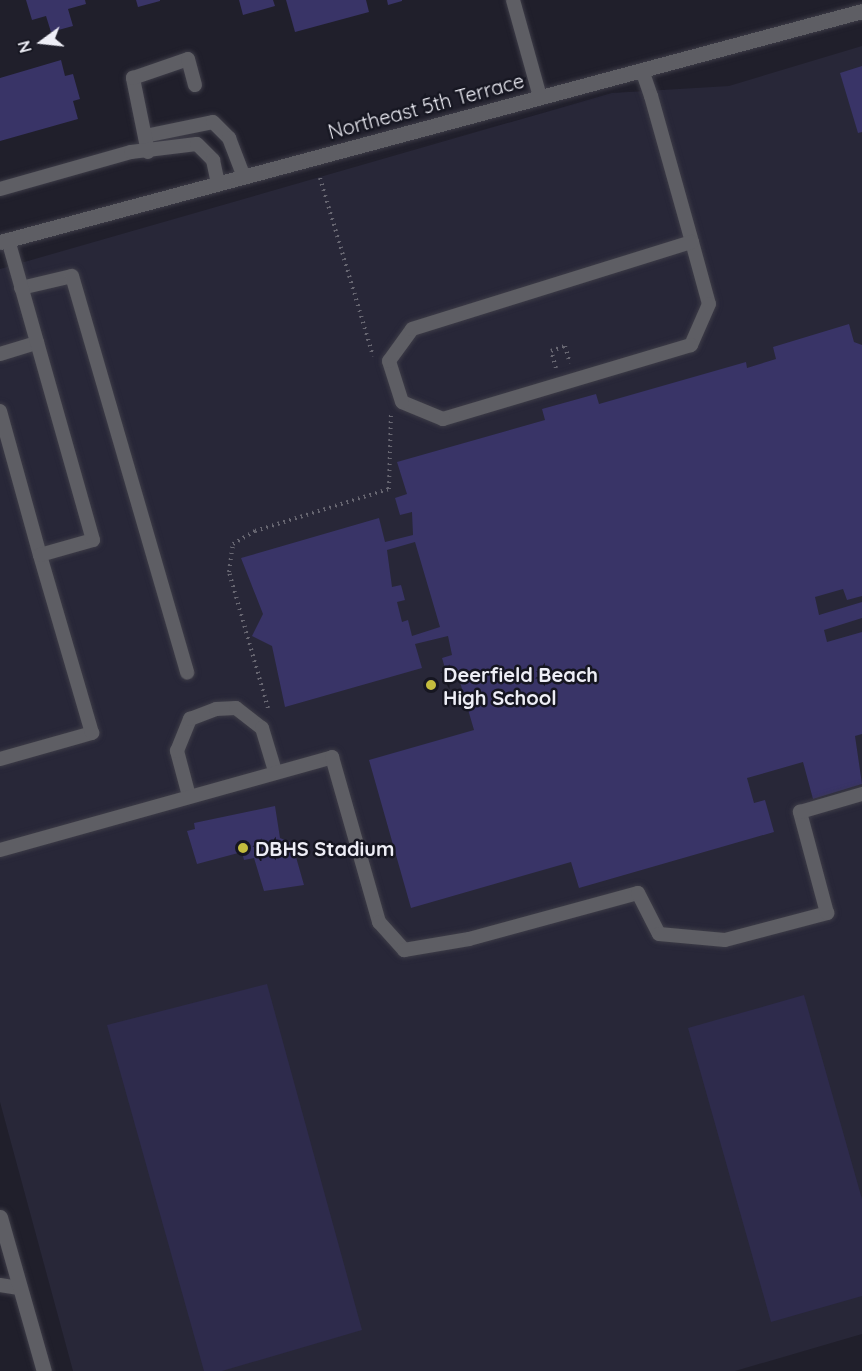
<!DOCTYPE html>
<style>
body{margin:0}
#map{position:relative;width:862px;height:1371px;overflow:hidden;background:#201f2b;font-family:Quicksand,sans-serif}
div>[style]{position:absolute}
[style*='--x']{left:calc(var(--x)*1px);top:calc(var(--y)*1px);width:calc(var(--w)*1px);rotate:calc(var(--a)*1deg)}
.built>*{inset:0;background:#282738}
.green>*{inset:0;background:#2e2b4c}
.building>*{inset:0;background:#393467}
.path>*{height:4px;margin-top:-2px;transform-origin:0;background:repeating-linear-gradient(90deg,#676671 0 1.5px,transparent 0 6px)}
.roads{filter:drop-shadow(0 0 2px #3d3c47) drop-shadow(0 0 2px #3d3c47)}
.service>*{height:14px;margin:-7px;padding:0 7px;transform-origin:7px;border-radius:7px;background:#5e5e64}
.minor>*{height:15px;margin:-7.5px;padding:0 7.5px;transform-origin:7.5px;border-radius:7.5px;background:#5e5e64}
.tertiary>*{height:15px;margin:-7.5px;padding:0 7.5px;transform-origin:7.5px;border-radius:7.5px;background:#5e5e64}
.dots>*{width:16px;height:16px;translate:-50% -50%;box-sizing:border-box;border:3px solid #161621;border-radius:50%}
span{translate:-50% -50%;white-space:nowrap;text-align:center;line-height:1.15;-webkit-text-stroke:5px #161621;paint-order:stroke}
.street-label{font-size:20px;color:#eeeef6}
.poi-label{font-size:20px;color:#eeeef6;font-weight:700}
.left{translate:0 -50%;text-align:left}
.north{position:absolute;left:12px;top:12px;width:60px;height:60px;-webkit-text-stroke:4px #161621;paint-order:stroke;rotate:255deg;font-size:16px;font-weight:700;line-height:24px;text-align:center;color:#eeeef6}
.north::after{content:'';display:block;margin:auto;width:21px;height:27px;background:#eeeef6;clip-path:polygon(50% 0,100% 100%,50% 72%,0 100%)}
</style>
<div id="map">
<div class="built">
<div style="clip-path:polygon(862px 46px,862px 1334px,735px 1371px,73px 1371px,0 1102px,0 269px,612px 93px,729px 86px)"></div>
</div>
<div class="green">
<div style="clip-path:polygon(267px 984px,362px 1330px,222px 1371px,204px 1371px,107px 1025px)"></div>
<div style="clip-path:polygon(804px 995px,862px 1199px,862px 1296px,771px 1322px,688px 1028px)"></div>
</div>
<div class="building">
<div style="clip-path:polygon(26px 0,85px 0,86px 4px,68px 9px,73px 26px,51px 32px,46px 16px,32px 20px)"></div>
<div style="clip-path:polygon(136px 0,160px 0,160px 1px,138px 7px)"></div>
<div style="clip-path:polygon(239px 0,273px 0,275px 6px,243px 15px)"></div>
<div style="clip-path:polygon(286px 0,366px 0,369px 12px,295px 32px)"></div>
<div style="clip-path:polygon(387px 0,402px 0,402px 1px,388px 5px)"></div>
<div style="clip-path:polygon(61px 60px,65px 76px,73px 74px,80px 99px,73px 101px,78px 119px,0 141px,0 78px)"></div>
<div style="clip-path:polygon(862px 66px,862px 132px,858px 133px,840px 73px)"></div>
<div style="clip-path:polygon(evenodd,849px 324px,854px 342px,862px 345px,862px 596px,847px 600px,843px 589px,815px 597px,819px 615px,862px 602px,862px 618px,824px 630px,827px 642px,862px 632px,862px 734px,855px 736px,862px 784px,813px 799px,803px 762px,747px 778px,754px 803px,765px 800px,774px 832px,579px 888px,571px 862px,411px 908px,369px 760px,474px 730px,457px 672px,447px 675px,442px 658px,452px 655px,448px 636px,415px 644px,422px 668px,285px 707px,272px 646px,252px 636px,263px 614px,241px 558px,379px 518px,385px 542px,413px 535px,412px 512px,400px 515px,395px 498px,407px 494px,397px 462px,545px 420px,542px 409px,596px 394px,599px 404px,746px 362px,747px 368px,776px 359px,773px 347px,849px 324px,415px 542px,440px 627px,412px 636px,408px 620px,402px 622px,397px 602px,405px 600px,401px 585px,392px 587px,387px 550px,415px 542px)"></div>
<div style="clip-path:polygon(275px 806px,280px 838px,292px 843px,304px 885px,264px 891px,254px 858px,244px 860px,242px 852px,197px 864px,187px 831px,195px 829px,194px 823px)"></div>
</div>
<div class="path">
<div style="--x:320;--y:178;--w:186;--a:73.4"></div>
<div style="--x:556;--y:368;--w:18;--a:-106"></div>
<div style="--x:551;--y:351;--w:15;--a:-20"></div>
<div style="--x:565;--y:346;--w:18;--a:74"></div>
<div style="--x:268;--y:708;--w:141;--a:-106"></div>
<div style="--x:229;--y:572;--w:28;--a:-82"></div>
<div style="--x:233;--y:544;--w:26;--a:-31"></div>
<div style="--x:255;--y:531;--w:140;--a:-17.4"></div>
<div style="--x:389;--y:489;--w:74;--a:-88.5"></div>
</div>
<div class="roads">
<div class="service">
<div style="--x:513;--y:0;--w:101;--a:74.4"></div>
<div style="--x:642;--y:70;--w:28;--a:71"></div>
<div style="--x:651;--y:96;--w:152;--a:74.3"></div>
<div style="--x:692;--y:242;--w:64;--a:74.7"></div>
<div style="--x:709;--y:304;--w:45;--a:113.7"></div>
<div style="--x:691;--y:345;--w:259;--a:163.4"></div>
<div style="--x:443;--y:419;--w:44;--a:-157.5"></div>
<div style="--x:402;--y:402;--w:43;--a:-107.6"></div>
<div style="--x:389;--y:361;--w:39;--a:-54"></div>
<div style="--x:412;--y:329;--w:293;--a:-17.3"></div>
<div style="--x:145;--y:136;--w:69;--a:-11.6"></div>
<div style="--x:213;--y:122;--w:23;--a:45"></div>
<div style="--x:229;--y:138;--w:42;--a:69"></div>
<div style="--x:148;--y:152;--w:76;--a:-101.5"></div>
<div style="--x:133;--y:78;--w:58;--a:-19.1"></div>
<div style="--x:188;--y:59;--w:27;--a:75"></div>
<div style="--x:0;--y:189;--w:136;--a:-15.8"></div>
<div style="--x:131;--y:152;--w:66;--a:-6.9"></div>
<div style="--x:197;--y:144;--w:23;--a:45"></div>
<div style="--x:213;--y:160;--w:25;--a:78"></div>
<div style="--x:21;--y:288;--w:52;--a:-13.2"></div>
<div style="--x:72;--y:276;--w:413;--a:73.8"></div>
<div style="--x:0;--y:354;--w:39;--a:-17"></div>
<div style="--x:0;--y:411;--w:149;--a:74.5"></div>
<div style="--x:0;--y:759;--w:96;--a:-15.8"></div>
<div style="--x:92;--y:733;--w:185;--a:-106.3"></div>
<div style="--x:40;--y:555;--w:55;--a:-15.8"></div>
<div style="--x:93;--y:540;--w:312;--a:-105.8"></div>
<div style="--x:189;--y:796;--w:47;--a:-104.9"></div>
<div style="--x:177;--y:751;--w:35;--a:-68"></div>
<div style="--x:190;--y:719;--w:28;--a:-21"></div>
<div style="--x:216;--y:709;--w:20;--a:-3"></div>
<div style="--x:236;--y:708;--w:33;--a:38"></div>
<div style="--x:262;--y:728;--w:45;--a:73.2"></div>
<div style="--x:0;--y:850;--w:345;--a:-15.6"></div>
<div style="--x:332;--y:757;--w:172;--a:74.1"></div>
<div style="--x:379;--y:922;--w:38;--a:48"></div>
<div style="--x:404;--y:950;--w:66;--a:-9.6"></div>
<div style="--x:469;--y:939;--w:175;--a:-15.2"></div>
<div style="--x:638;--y:893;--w:46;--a:62.9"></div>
<div style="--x:659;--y:934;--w:66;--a:5.2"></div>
<div style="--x:725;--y:940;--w:106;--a:-14.8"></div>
<div style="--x:827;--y:913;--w:105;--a:-105"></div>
<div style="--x:800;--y:812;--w:65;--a:-16.2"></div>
<div style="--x:0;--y:1285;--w:19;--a:9"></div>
</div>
<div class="minor">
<div style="--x:0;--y:242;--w:892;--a:-15"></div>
</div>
<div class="tertiary">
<div style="--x:0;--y:1217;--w:160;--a:74.1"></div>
</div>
</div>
<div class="dots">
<div style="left:431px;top:685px;background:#c4bc3e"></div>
<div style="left:243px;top:848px;background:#c4bc3e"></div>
</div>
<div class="street-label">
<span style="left:426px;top:106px;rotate:-15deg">Northeast 5th Terrace</span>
</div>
<div class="poi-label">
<span class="left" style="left:443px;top:686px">Deerfield Beach<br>High School</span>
<span class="left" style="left:255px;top:848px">DBHS Stadium</span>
</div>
<div class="north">N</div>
</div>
